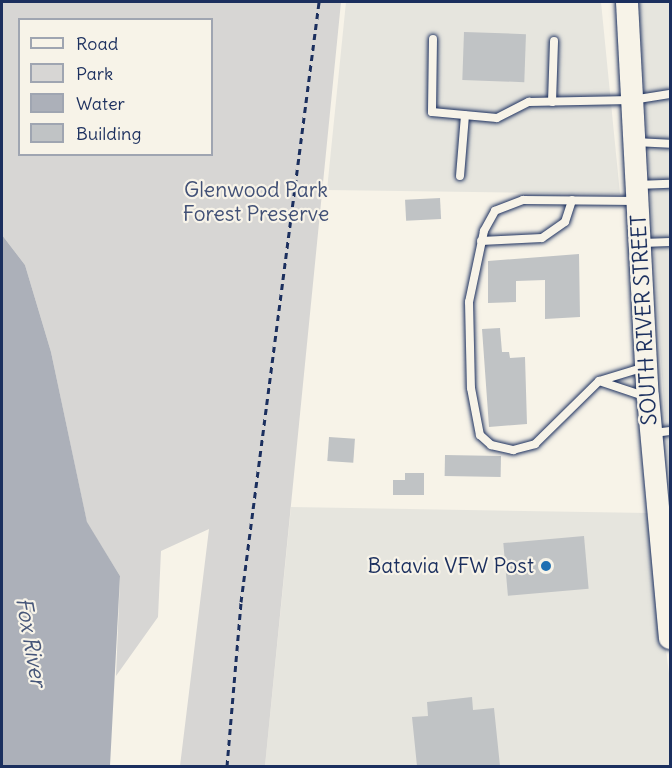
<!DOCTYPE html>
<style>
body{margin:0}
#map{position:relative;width:672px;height:768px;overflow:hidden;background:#f7f3e8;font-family:Delius,sans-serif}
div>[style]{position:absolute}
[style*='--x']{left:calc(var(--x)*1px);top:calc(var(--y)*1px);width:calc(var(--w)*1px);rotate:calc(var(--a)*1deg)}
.built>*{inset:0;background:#e6e5de}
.green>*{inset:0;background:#d7d6d4}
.water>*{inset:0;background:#acb0b9}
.building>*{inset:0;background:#c0c3c5;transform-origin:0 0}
.path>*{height:3px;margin-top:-1.5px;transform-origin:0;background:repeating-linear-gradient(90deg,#1b2f5e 0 6px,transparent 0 10.5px)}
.roads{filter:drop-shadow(0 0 2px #1b2f5e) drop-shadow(0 0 2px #1b2f5e)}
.lane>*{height:8px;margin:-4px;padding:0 4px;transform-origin:4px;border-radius:4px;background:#f7f3e8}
.secondary>*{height:22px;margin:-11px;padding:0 11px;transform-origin:11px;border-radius:11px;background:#f7f3e8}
.dots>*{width:16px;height:16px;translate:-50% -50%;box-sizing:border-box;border:3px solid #f7f3e8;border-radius:50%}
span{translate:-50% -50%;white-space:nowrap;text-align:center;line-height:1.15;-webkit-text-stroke:4.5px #f7f3e8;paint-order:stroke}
.park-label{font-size:21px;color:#415076}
.street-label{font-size:21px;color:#1b2f5e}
.poi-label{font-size:21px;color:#1b2f5e}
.right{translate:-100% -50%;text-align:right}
.water-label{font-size:22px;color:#465679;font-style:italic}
.frame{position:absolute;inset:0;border:3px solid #1b2f5e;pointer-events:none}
.legend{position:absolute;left:18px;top:18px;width:195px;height:138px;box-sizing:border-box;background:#f7f3e8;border:2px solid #9fa5b1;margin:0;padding:8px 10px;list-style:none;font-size:18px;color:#1b2f5e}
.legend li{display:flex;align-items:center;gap:12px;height:30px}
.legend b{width:30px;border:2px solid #9fa5b1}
</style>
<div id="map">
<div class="built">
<div style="clip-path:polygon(346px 2px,601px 2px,620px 194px,327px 190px)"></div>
<div style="clip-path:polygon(639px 2px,670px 2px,670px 488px,658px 320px)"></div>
<div style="clip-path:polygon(291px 507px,648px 513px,670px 681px,670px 766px,265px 766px)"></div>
</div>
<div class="green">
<div style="clip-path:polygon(evenodd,2px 2px,341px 2px,265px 766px,180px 766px,209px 529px,161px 551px,158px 617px,116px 676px,120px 576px,87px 523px,51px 352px,25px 265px,2px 235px,2px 2px,20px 20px,212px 20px,212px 154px,20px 154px,20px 20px)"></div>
</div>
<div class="water">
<div style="clip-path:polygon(2px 235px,25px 265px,51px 352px,87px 522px,120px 576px,110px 766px,2px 766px)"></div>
</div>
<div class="building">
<div style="left:464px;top:32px;width:62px;height:48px;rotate:2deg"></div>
<div style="left:440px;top:198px;width:21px;height:35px;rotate:87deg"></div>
<div style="clip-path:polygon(579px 254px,580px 317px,545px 319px,545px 280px,516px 281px,516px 302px,488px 303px,488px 261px)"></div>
<div style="clip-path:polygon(500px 328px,502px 352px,509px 352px,510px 358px,525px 357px,527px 424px,489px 427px,482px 329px)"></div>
<div style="left:329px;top:437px;width:26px;height:24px;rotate:4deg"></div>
<div style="left:445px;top:455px;width:56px;height:21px;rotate:1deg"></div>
<div style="clip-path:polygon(405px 473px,424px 473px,424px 495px,393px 495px,393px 480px,405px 480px)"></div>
<div style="left:584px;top:536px;width:53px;height:81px;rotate:85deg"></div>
<div style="clip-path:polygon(472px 697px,473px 710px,494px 708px,500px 766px,417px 766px,412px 717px,428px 716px,427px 702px)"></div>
</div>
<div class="path">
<div style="--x:227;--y:766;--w:165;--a:-85.1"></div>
<div style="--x:241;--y:602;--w:605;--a:-82.59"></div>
</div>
<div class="roads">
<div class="lane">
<div style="--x:433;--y:39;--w:73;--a:90.8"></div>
<div style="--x:432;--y:112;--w:65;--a:5.3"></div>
<div style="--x:497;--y:118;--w:36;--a:-27"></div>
<div style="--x:529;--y:102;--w:103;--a:-1.1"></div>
<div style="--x:632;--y:100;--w:38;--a:-9"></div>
<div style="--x:552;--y:102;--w:61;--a:-88.1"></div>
<div style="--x:635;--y:142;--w:35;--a:3"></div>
<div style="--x:460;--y:176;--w:61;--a:-85.3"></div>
<div style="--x:636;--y:185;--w:34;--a:-2"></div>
<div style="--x:637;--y:201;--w:114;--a:-179.5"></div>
<div style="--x:523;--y:200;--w:30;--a:159"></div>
<div style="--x:495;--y:211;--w:23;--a:119"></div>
<div style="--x:484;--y:231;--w:73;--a:101.9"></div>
<div style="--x:469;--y:302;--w:86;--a:88.7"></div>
<div style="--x:471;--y:388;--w:48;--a:79.2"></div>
<div style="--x:480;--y:435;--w:15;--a:42"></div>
<div style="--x:491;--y:445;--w:23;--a:13"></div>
<div style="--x:513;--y:450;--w:23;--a:-15"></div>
<div style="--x:535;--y:444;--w:90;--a:-44.5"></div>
<div style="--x:599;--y:381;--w:48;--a:-16.9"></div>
<div style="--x:481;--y:241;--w:61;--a:-2.8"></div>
<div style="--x:542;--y:238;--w:28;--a:-35"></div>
<div style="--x:565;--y:222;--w:23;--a:-72"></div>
<div style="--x:642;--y:243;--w:28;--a:-2"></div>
<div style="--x:599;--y:381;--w:51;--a:18.4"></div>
<div style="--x:654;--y:433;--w:16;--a:-7"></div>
</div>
<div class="secondary">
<div style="--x:627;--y:2;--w:396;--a:87"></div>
<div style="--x:648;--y:397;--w:242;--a:84.8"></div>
</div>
</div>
<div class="dots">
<div style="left:546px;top:566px;background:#1f6fb2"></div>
</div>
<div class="park-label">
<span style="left:256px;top:202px">Glenwood Park<br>Forest Preserve</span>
</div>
<div class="street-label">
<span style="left:644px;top:320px;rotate:-93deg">SOUTH RIVER STREET</span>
</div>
<div class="poi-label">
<span class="right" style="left:534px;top:566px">Batavia VFW Post</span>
</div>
<div class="water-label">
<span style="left:31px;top:642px;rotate:80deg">Fox River</span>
</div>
<div class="frame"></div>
<ul class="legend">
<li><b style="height:8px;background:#f7f3e8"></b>Road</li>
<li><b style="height:16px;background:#d7d6d4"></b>Park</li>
<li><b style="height:16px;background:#acb0b9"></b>Water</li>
<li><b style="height:16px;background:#c0c3c5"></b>Building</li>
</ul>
</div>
